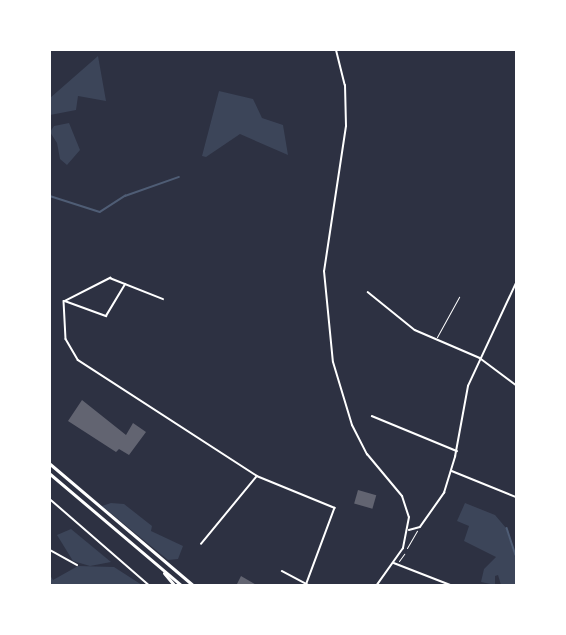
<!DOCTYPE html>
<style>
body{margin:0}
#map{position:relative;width:566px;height:635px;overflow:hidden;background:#2d3142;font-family:"Work Sans",sans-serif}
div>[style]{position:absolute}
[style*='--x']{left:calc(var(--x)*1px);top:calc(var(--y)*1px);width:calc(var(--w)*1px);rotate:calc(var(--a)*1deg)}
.green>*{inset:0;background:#3c4559}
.stream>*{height:1.5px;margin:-0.75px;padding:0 0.75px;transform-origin:0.75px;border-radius:0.75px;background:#4f5d75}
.building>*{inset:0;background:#626471;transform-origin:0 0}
.path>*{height:1px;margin:-0.5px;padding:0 0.5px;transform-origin:0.5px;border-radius:0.5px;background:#fff}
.service>*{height:1px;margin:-0.5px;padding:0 0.5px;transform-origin:0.5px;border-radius:0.5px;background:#fff}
.minor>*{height:1.5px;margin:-0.75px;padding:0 0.75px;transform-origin:0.75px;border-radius:0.75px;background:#fff}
.tertiary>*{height:2px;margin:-1px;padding:0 1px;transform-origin:1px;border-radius:1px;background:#fff}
.trunk>*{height:3px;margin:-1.5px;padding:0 1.5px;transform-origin:1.5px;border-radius:1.5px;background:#fff}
span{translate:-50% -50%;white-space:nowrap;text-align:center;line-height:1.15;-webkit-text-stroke:4.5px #fff;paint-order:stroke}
.frame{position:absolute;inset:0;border:51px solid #fff;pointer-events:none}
</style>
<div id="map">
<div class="green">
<div style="clip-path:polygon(98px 56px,106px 101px,78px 96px,76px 110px,50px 115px,50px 98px)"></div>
<div style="clip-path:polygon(219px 91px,253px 99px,262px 118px,283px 125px,288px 155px,240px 134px,206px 157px,202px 156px)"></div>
<div style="clip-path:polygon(69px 123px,80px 150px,67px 165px,60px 159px,57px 143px,50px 132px,54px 126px)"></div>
<div style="clip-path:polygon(111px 503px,124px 504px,152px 526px,151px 531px,183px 546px,178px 559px,168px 560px,102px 506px)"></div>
<div style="clip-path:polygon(465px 503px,495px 515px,506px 528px,516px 560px,516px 585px,501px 585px,498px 575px,495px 576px,495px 585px,481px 582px,484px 569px,496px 557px,464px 541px,469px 526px,457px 521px)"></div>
<div style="clip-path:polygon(71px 529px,111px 562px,90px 566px,73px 561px,57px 535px)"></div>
<div style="clip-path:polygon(78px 566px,114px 567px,142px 585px,50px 585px,50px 575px,53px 580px)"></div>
</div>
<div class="stream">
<div style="--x:50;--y:196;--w:52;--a:17.7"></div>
<div style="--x:100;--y:212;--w:30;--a:-33"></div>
<div style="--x:125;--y:196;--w:57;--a:-19.4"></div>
<div style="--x:507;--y:528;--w:28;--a:72"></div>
</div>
<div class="building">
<div style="clip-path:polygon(82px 400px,126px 435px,133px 423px,146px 432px,129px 455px,119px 449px,116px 452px,68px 421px)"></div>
<div style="left:358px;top:490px;width:19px;height:14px;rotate:16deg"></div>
<div style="clip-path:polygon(241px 576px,258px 586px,236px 586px)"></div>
</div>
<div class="path">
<div style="--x:407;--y:548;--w:20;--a:-60"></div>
<div style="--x:399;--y:561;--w:9;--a:-54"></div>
</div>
<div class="service">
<div style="--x:437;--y:337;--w:46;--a:-61.2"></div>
</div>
<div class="minor">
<div style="--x:368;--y:292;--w:60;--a:39"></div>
<div style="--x:415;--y:330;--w:71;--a:23.3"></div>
<div style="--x:480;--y:358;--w:45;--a:36.9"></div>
<div style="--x:64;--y:301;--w:38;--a:87"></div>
<div style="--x:66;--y:339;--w:24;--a:60"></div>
<div style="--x:78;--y:360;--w:213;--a:32.9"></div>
<div style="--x:257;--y:476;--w:84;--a:22.3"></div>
<div style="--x:335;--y:508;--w:83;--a:110.4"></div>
<div style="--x:65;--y:301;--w:51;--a:-27.1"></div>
<div style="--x:110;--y:278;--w:57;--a:21.6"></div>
<div style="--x:65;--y:301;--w:44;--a:20.1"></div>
<div style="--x:106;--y:316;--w:37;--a:-59"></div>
<div style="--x:372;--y:416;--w:92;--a:22.4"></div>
<div style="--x:452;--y:471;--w:69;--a:22.1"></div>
<div style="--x:50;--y:499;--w:133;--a:41"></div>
<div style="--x:409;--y:530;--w:11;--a:-15"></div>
<div style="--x:420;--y:527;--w:42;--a:-54.8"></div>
<div style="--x:444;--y:493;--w:38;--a:-73"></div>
<div style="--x:455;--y:457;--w:72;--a:-79.6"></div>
<div style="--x:468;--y:386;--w:114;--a:-65"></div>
<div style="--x:201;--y:544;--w:87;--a:-50.6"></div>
<div style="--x:50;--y:550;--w:31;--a:29"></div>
<div style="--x:394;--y:563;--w:63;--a:21.3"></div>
<div style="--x:282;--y:571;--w:32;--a:28"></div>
</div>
<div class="tertiary">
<div style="--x:336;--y:50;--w:36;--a:76"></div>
<div style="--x:345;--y:85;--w:41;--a:88.6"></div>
<div style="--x:346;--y:126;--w:147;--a:98.6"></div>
<div style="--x:324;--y:271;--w:91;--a:84.4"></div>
<div style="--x:333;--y:362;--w:66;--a:73.2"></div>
<div style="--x:352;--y:425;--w:33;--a:63"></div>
<div style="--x:367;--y:454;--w:55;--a:50.2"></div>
<div style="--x:402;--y:496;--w:22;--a:72"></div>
<div style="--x:409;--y:517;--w:32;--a:101"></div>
<div style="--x:403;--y:548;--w:47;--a:125.4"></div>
</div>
<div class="trunk">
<div style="--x:50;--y:464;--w:189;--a:40.3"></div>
<div style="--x:50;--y:474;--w:173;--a:40.3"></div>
<div style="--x:164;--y:573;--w:17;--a:50"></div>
</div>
<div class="frame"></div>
</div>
